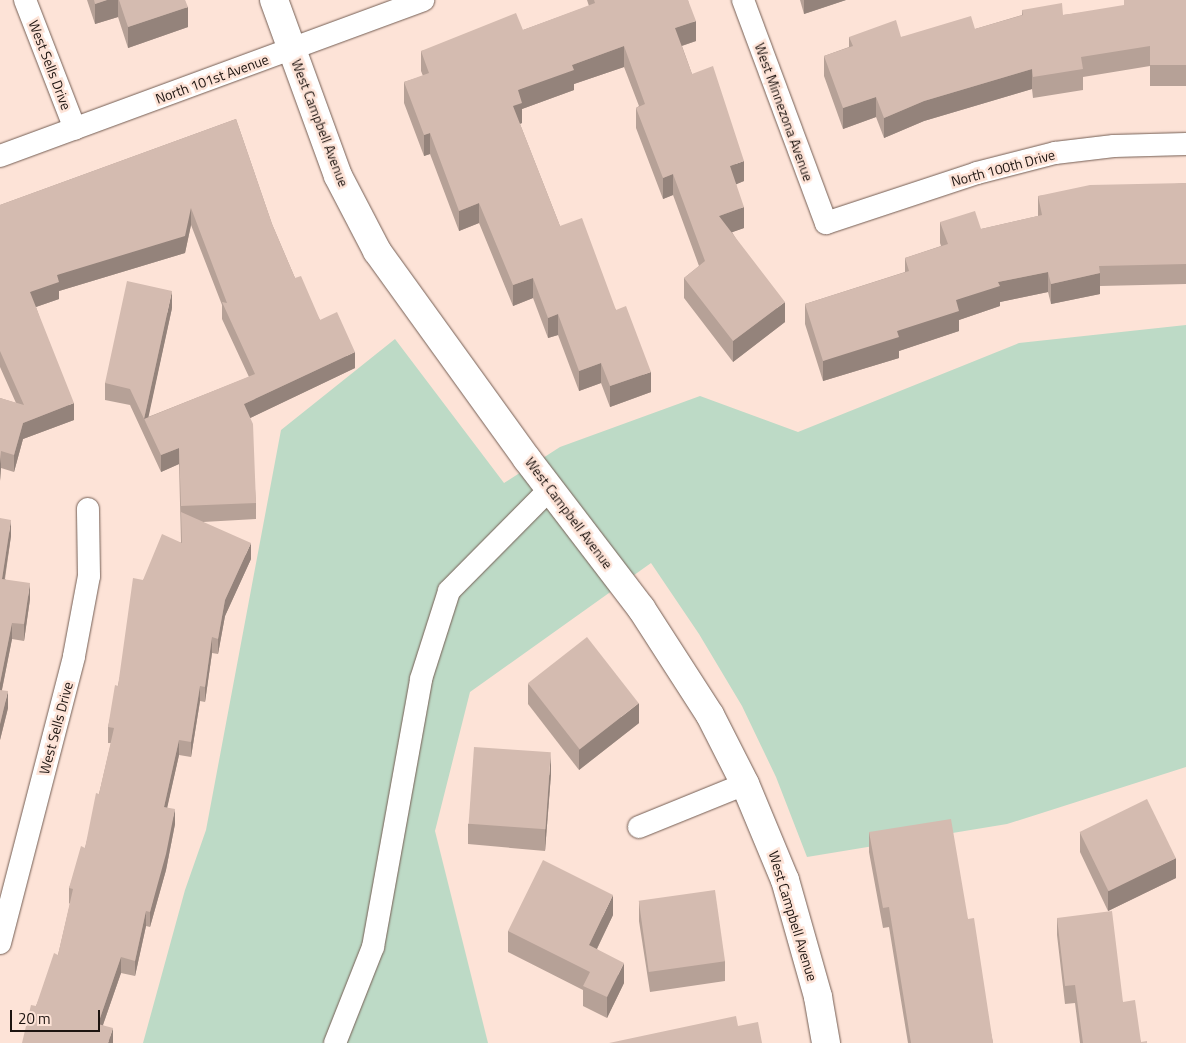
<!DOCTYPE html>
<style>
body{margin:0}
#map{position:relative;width:1186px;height:1043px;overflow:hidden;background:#fde3d7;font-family:"Titillium Web",sans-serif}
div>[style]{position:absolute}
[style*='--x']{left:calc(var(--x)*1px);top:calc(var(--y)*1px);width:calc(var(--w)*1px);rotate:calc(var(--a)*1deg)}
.green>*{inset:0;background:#bddac6}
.roads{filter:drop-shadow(0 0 1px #745e54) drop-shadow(0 0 1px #745e54)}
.minor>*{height:22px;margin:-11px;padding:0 11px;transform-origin:11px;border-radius:11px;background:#fff}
.tertiary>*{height:28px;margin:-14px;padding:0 14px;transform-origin:14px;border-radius:14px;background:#fff}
.wall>*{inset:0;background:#b6a197}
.shaded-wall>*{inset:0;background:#94837b}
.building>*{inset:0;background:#d4bbb0;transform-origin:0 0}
span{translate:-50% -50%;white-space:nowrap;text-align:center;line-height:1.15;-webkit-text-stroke:5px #fde3d7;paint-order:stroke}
.street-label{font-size:14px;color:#1d1410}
.scale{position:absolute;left:10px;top:1010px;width:90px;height:22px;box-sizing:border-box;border:2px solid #1d1410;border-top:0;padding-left:6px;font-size:15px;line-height:18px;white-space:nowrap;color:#1d1410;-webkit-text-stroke:4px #fde3d7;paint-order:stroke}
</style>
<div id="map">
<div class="green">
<div style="clip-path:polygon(1186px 325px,1186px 767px,1007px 824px,807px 857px,776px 777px,742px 706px,699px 634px,651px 563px,470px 692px,435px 831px,488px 1043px,143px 1043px,185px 890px,206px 830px,281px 430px,395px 339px,504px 483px,560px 447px,700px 396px,798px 432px,1019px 343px)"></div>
</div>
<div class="roads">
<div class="minor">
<div style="--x:25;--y:0;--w:138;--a:68.8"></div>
<div style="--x:743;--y:0;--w:238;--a:69.6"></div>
<div style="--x:826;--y:223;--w:159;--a:-18.3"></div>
<div style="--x:977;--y:173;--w:81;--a:-14.4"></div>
<div style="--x:1055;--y:153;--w:59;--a:-6.8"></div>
<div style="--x:1114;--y:146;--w:72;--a:-1.6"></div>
<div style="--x:0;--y:156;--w:451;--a:-20.2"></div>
<div style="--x:639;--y:827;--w:114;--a:-22.1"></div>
<div style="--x:0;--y:943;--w:296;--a:-75.5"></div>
<div style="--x:74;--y:656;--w:81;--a:-79.4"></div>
<div style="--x:89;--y:576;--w:67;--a:-90.9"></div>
<div style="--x:335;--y:1043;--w:103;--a:-68.4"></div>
<div style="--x:373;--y:947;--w:272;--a:-79.8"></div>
<div style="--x:421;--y:679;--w:92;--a:-72.3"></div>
<div style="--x:449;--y:591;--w:144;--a:-45.3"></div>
</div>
<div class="tertiary">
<div style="--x:274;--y:0;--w:187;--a:70"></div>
<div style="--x:338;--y:176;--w:85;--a:62.5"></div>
<div style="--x:377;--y:251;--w:256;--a:54.2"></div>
<div style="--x:527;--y:459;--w:188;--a:52.6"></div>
<div style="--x:641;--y:608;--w:127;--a:57.2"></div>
<div style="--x:710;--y:715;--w:77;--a:63.1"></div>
<div style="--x:745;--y:784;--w:104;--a:67.4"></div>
<div style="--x:785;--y:880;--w:122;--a:74.2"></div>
<div style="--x:818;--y:997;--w:47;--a:80.1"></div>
</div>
</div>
<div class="wall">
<div style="clip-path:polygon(87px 0,185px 0,188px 27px,128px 48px,118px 17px,95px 24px)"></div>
<div style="clip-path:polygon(587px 0,688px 0,696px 41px,682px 46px,692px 74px,744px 181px,736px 184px,744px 228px,732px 232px,785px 322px,733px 362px,684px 298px,684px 278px,699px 266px,673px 195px,663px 199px,636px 128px,636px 108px,639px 106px,624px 67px,574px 84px,574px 90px,522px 109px,522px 123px,520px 124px,560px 226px,616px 310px,651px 392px,610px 407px,601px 383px,579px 391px,558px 335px,548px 338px,533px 298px,513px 306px,479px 223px,459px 231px,430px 154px,424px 156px,404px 103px,404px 82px,423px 76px,421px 71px,421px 51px,523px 30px,589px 6px)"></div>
<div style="clip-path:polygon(800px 0,846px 0,804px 14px)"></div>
<div style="clip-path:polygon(1186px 0,1186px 86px,1150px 86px,1150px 66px,1083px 77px,1083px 90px,1033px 98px,1032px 89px,924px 121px,884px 138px,876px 117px,843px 129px,824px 76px,824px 56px,849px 47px,849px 37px,901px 37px,975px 29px,1022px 15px,1022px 10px,1063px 15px)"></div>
<div style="clip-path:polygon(236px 119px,272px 224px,295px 278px,320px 320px,355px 368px,250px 418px,256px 503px,256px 519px,203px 522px,251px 559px,225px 616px,218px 654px,212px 653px,205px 702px,200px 701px,191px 757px,179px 755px,167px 807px,175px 824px,166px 870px,150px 927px,146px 926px,135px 976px,121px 973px,103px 1025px,113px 1043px,36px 1006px,58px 955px,70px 904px,69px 903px,69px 888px,85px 848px,99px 794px,111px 743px,108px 743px,108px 727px,143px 580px,181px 542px,179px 464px,161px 472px,130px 405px,105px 400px,105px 383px,172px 308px,148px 417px,249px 377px,222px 319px,222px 305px,191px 225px,185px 253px,59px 291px,59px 299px,36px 307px,74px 420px,23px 439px,14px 472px,1px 468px,0 481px,0 398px,16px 403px,0 367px,0 205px)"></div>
<div style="clip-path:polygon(1186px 183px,1186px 284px,1100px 286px,1100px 294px,1051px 304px,1048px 292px,1000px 302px,1000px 306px,959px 320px,959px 331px,899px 351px,899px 358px,823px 381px,805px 324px,805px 304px,905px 272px,905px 258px,941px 246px,940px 243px,940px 222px,981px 229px,1038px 216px,1038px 196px)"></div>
<div style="clip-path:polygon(0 518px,11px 536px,5px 579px,30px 599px,24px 641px,12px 639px,2px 690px,8px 708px,0 740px)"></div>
<div style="clip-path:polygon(528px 684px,639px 723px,579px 770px,528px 704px)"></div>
<div style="clip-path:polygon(551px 774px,545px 851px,468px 844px,468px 824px)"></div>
<div style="clip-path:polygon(869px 832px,968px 919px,993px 1043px,908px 1043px,889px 927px,883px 928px,869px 852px)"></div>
<div style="clip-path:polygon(1080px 832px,1176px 878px,1108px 911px,1080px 852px)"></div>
<div style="clip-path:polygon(639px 901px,725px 961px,725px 981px,650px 992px,639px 921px)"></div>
<div style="clip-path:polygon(613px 915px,597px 949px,624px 983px,607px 1018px,583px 1006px,583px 990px,508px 952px,508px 931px)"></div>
<div style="clip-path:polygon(1057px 918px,1123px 1002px,1141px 1042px,1147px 1043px,1080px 1043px,1075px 1003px,1065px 1004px,1057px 935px)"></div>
</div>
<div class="shaded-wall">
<div style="clip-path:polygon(107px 0,118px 0,118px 17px,95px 24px,95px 4px)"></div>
<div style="clip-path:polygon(804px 0,846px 0,804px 14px)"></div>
<div style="clip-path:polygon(188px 7px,188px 27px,128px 48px,128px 27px)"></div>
<div style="clip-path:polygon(696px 21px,696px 41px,675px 48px,675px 28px)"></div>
<div style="clip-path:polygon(624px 46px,624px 67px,574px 84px,574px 90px,522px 109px,522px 123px,513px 126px,513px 106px,518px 90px,572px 65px)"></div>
<div style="clip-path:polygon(1032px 69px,1032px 89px,924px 121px,884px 138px,884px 118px,924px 101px)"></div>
<div style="clip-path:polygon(876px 97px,876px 117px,843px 129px,843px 108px)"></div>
<div style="clip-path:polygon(430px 133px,430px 154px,424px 156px,424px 135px)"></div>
<div style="clip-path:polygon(744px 161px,744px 181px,730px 187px,730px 166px)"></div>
<div style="clip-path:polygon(673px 174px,673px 195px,663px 199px,663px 178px)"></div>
<div style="clip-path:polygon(479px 203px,479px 223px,459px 231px,459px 211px)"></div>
<div style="clip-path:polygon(744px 207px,744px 228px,719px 237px,719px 216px)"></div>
<div style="clip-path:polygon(191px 208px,191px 225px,185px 253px,59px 291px,59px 299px,30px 309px,30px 292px,57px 275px)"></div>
<div style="clip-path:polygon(1048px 272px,1048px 292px,1000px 302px,1000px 306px,959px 320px,959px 331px,899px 351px,899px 358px,823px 381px,823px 361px,897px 331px,956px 300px,998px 282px)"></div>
<div style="clip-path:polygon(1100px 273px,1100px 294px,1051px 304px,1051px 284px)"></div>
<div style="clip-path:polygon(533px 278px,533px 298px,513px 306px,513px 285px)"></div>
<div style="clip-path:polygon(172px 291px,172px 308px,147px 424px,144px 419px)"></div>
<div style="clip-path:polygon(785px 302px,785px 322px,733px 362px,733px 341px)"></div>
<div style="clip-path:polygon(558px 314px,558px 335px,548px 338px,548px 318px)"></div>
<div style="clip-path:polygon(355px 352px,355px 368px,244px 421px,244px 404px)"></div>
<div style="clip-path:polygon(601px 363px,601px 383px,579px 391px,579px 371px)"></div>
<div style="clip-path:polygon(651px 372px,651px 392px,610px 407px,610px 386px)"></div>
<div style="clip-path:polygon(74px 403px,74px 420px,23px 439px,14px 472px,14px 455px,23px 423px)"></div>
<div style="clip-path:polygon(179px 448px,179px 464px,161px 472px,161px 455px)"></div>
<div style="clip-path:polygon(1px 451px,1px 468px,0 481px,0 464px)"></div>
<div style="clip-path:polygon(11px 520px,11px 536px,2px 595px,2px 579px)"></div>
<div style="clip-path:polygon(251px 543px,251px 559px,225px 616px,218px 654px,218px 639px,225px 600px)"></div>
<div style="clip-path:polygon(30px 583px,30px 599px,24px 641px,24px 624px)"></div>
<div style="clip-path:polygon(12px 623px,12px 639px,0 699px,0 683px)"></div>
<div style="clip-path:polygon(212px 637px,212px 653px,205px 702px,205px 687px)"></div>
<div style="clip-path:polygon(200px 686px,200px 701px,191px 757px,191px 742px)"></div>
<div style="clip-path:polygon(8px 691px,8px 708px,0 740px,0 724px)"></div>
<div style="clip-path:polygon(639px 703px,639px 723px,579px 770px,579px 750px)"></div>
<div style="clip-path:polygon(179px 740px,179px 755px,164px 822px,164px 807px)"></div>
<div style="clip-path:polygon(551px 753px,551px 774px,545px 851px,545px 831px)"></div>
<div style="clip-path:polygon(175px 809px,175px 824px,166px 870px,150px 927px,150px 912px)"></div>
<div style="clip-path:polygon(1176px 858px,1176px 878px,1108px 911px,1108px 890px)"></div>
<div style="clip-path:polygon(613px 895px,613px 915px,589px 965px,589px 945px)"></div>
<div style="clip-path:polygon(146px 911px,146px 926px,135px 976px,135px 961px)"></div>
<div style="clip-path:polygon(121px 957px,121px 973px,98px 1039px,98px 1024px)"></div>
<div style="clip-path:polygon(624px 963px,624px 983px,607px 1018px,607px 997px)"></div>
<div style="clip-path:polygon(113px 1028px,113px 1043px,108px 1043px)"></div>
</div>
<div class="building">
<div style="clip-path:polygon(94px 0,107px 0,95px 4px)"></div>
<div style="clip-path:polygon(119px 0,185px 0,188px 7px,128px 27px)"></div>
<div style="clip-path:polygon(594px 0,688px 0,696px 21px,675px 28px,692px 74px,713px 66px,744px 161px,730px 166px,744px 207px,719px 216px,785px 302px,733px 341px,684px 278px,705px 261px,673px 174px,663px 178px,636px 108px,645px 104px,624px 46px,572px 65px,574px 70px,518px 90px,522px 103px,513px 106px,560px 226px,582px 218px,616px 310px,626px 306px,651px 372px,610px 386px,601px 363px,579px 371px,558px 314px,548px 318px,533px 278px,513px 285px,479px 203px,459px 211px,430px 133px,424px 135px,404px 82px,429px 73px,421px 51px,516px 13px,523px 30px,595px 3px)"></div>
<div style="clip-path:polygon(1124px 0,1186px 0,1186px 65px,1150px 65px,1150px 46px,1081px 57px,1083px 69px,1033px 77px,1032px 69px,924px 101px,884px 118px,876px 97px,843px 108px,824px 56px,853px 46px,849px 37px,896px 20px,901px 37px,971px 16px,975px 29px,1023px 15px,1022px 10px,1062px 3px,1063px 15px,1124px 5px)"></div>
<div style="clip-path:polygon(236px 119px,272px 224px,295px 278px,301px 276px,320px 320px,337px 312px,355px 352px,244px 404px,253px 424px,256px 503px,181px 506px,179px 448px,161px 455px,130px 389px,105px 383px,127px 281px,172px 291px,144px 419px,255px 374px,222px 302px,227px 303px,191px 208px,185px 236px,57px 275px,59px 282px,30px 292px,74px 403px,23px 423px,14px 455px,1px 451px,0 464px,0 398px,24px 405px,0 351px,0 205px)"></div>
<div style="clip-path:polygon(1186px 183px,1186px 264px,1099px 266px,1100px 273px,1051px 284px,1048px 272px,998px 282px,1000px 286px,956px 300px,959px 311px,897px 331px,899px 337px,823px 361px,805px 304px,909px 271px,905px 258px,948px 244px,940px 222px,975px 211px,981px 229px,1042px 215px,1038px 196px,1090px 185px)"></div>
<div style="clip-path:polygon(181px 512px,251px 543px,225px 600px,218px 639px,212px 637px,205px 687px,200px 686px,191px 742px,179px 740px,164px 807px,175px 809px,166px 854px,150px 912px,146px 911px,135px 961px,121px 957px,98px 1024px,113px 1028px,108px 1043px,22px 1043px,31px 1005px,36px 1006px,54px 953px,58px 955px,73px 889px,69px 888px,81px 846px,85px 848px,96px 793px,99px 794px,114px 728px,108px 727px,115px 685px,118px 686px,133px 578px,143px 580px,162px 534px,182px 543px)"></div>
<div style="clip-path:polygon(0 518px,11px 520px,2px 579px,30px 583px,24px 624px,12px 623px,0 683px)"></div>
<div style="left:587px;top:637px;width:84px;height:75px;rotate:52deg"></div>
<div style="clip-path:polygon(0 690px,8px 691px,0 724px)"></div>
<div style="left:474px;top:747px;width:77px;height:77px;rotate:4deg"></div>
<div style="left:1147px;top:799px;width:66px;height:75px;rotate:64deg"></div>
<div style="clip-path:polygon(951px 819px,968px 919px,974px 918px,993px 1043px,911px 1043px,889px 907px,883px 908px,869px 832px)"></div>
<div style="clip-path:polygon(543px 860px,613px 895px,589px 945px,624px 963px,607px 997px,583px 986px,590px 972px,508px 931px)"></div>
<div style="left:715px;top:890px;width:72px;height:77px;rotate:82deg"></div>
<div style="clip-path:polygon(1112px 911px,1123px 1002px,1135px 1000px,1141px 1042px,1147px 1041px,1147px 1043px,1083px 1043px,1075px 985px,1065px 986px,1057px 918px)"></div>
<div style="clip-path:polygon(736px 1016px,738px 1026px,758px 1022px,762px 1043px,609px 1043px)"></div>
</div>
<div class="street-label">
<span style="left:50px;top:65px;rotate:69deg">West Sells Drive</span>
<span style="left:212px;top:79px;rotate:-20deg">North 101st Avenue</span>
<span style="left:784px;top:112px;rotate:70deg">West Minnezona Avenue</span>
<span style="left:320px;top:123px;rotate:69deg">West Campbell Avenue</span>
<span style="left:1003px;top:168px;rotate:-15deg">North 100th Drive</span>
<span style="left:569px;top:513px;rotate:53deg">West Campbell Avenue</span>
<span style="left:56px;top:728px;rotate:-75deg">West Sells Drive</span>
<span style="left:793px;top:916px;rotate:73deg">West Campbell Avenue</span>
</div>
<div class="scale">20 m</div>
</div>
